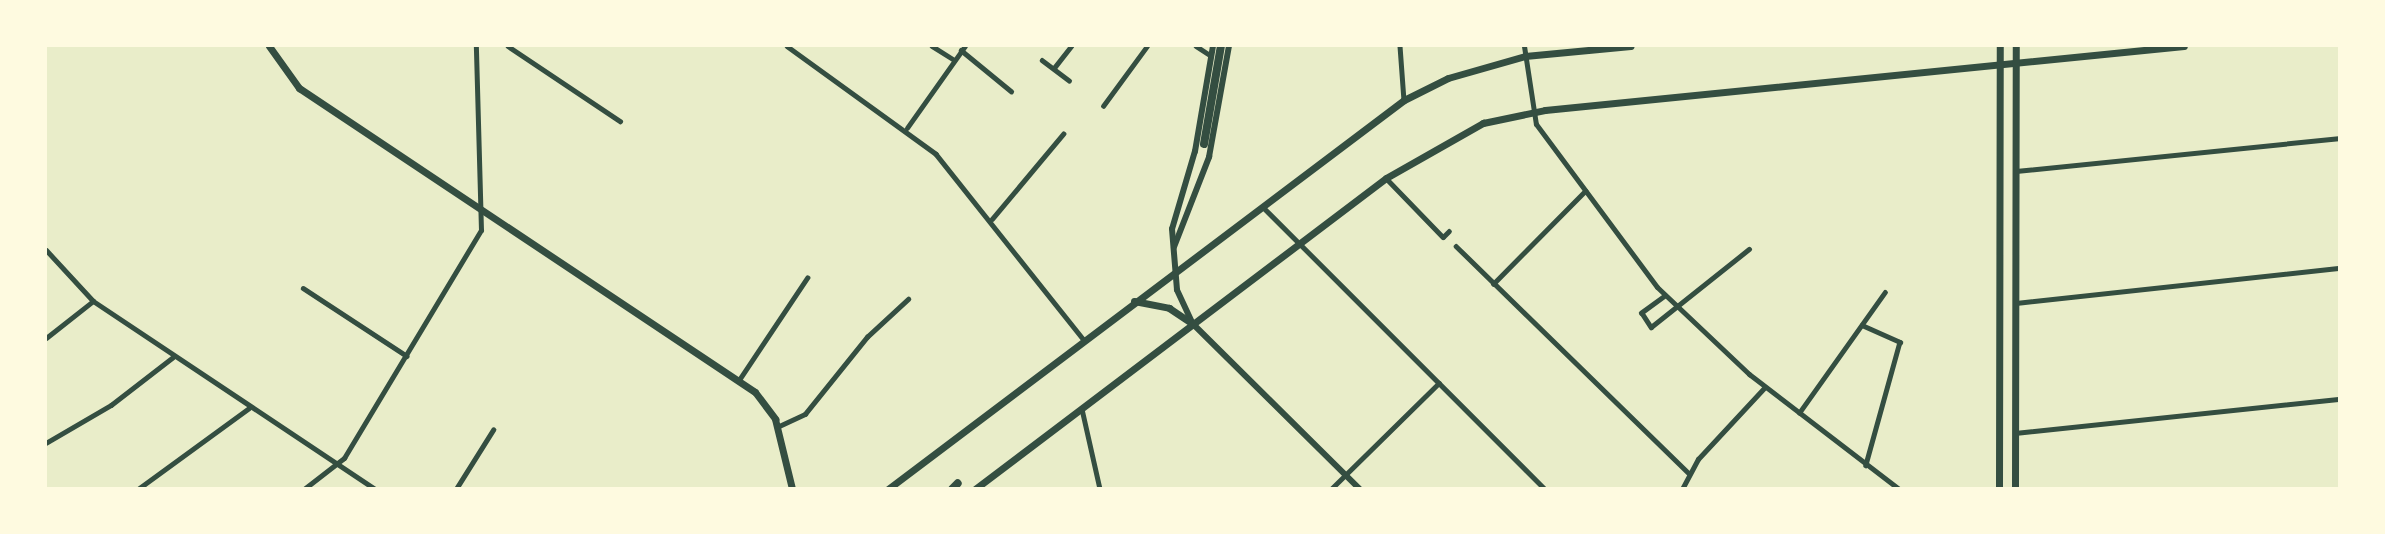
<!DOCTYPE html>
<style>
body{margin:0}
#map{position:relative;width:2385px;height:534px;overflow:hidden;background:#e9edc9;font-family:"Work Sans",sans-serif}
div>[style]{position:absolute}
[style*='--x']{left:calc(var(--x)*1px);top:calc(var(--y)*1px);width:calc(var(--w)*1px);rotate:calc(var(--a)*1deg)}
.minor>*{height:4.5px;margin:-2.25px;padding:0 2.25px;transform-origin:2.25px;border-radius:2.25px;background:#344e41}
.tertiary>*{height:5px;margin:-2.5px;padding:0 2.5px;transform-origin:2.5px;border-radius:2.5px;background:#344e41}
.secondary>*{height:6px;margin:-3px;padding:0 3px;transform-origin:3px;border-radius:3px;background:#344e41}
.primary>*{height:7px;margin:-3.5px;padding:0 3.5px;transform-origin:3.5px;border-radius:3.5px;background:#344e41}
.motorway>*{height:8px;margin:-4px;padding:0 4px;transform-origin:4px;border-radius:4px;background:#344e41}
span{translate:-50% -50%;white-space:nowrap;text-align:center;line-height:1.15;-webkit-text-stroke:6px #fefae0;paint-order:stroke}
.frame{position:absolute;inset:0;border:47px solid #fefae0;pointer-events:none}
</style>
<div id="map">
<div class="minor">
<div style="--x:508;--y:46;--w:135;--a:33.8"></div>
<div style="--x:787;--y:46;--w:184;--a:35.9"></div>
<div style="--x:936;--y:154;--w:238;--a:51.5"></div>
<div style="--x:932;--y:46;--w:26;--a:32"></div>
<div style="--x:1196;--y:46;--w:17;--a:33"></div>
<div style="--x:1400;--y:46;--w:54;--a:85.8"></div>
<div style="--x:961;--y:50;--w:65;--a:39.4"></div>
<div style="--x:1042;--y:60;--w:34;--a:37"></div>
<div style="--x:1054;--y:68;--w:28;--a:-52"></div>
<div style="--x:1103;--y:106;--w:74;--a:-53.7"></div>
<div style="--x:907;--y:128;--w:100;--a:-54.7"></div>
<div style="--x:2016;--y:171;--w:326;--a:-5.8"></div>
<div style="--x:1386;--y:178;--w:82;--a:46"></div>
<div style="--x:1443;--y:237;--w:8;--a:-45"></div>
<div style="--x:1263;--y:207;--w:399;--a:45"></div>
<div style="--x:992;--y:219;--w:111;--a:-50.1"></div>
<div style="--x:1456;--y:246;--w:325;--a:44.3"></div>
<div style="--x:1493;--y:284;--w:131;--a:-45.3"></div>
<div style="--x:303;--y:288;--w:124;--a:33.2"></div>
<div style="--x:1665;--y:296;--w:29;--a:144"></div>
<div style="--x:1642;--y:313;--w:17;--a:57"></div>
<div style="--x:1651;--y:327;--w:125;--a:-38.5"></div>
<div style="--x:2016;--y:303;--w:326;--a:-6.2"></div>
<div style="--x:1862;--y:325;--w:42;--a:24.1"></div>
<div style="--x:1900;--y:342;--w:128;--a:105.5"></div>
<div style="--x:739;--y:380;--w:123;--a:-56.3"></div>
<div style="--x:1082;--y:409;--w:82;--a:77.3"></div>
<div style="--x:1799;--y:413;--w:148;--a:-54.6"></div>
<div style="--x:777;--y:427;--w:31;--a:-25"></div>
<div style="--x:805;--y:414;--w:99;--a:-51.2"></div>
<div style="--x:867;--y:337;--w:56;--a:-42.8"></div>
<div style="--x:2015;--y:433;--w:327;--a:-6"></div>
<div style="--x:46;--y:443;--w:75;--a:-30.3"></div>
<div style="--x:111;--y:405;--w:78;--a:-37.7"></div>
<div style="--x:138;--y:489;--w:137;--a:-36.1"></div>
<div style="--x:456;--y:489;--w:70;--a:-57.9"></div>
<div style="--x:1331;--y:489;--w:151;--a:-44.5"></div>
</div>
<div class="tertiary">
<div style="--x:1524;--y:46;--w:79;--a:81.3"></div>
<div style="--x:1536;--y:124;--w:203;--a:53.4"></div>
<div style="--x:1657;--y:287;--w:127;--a:43.4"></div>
<div style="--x:1749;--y:374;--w:189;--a:37.5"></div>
<div style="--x:46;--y:250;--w:69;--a:47.3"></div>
<div style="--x:93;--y:301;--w:339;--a:33.7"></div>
<div style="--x:46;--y:338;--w:60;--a:-38.2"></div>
<div style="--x:304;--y:489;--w:51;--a:-37.8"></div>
<div style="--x:344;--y:458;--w:266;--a:-59"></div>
<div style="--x:481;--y:230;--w:184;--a:-91.6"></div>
<div style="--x:1682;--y:489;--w:34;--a:-62"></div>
<div style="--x:1698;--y:459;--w:98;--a:-47.1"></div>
</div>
<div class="secondary">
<div style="--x:1213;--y:46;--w:107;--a:99.7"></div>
<div style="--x:1195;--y:151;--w:81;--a:106.4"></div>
<div style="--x:1172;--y:229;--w:61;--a:85.3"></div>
<div style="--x:1177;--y:290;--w:38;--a:65"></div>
<div style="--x:1193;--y:324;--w:235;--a:44.7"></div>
<div style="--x:1174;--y:247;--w:97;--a:-68.7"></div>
<div style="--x:1209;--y:157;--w:113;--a:-79.8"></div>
</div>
<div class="primary">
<div style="--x:269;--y:46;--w:52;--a:54.5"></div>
<div style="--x:299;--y:88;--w:548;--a:33.69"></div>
<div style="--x:755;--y:392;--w:34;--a:53"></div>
<div style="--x:775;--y:419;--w:72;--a:76.3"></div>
<div style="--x:1134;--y:301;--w:36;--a:11"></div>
<div style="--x:1169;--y:308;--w:29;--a:34"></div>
<div style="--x:888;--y:489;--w:646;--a:-37.01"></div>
<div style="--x:1404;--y:100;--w:49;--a:-26.6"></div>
<div style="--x:1448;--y:78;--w:80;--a:-15.9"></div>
<div style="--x:1525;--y:56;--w:106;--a:-5.4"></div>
<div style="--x:975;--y:489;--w:515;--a:-37.11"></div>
<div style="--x:1386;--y:178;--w:112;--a:-29.6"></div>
<div style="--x:1483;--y:123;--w:63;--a:-11.8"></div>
<div style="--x:1545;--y:110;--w:642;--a:-5.72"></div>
<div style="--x:1999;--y:489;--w:443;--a:-89.9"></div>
<div style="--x:2015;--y:489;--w:443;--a:-89.9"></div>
</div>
<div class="motorway">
<div style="--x:1204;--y:144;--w:99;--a:-80.2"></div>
<div style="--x:952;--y:489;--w:8;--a:-45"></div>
</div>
<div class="frame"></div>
</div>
